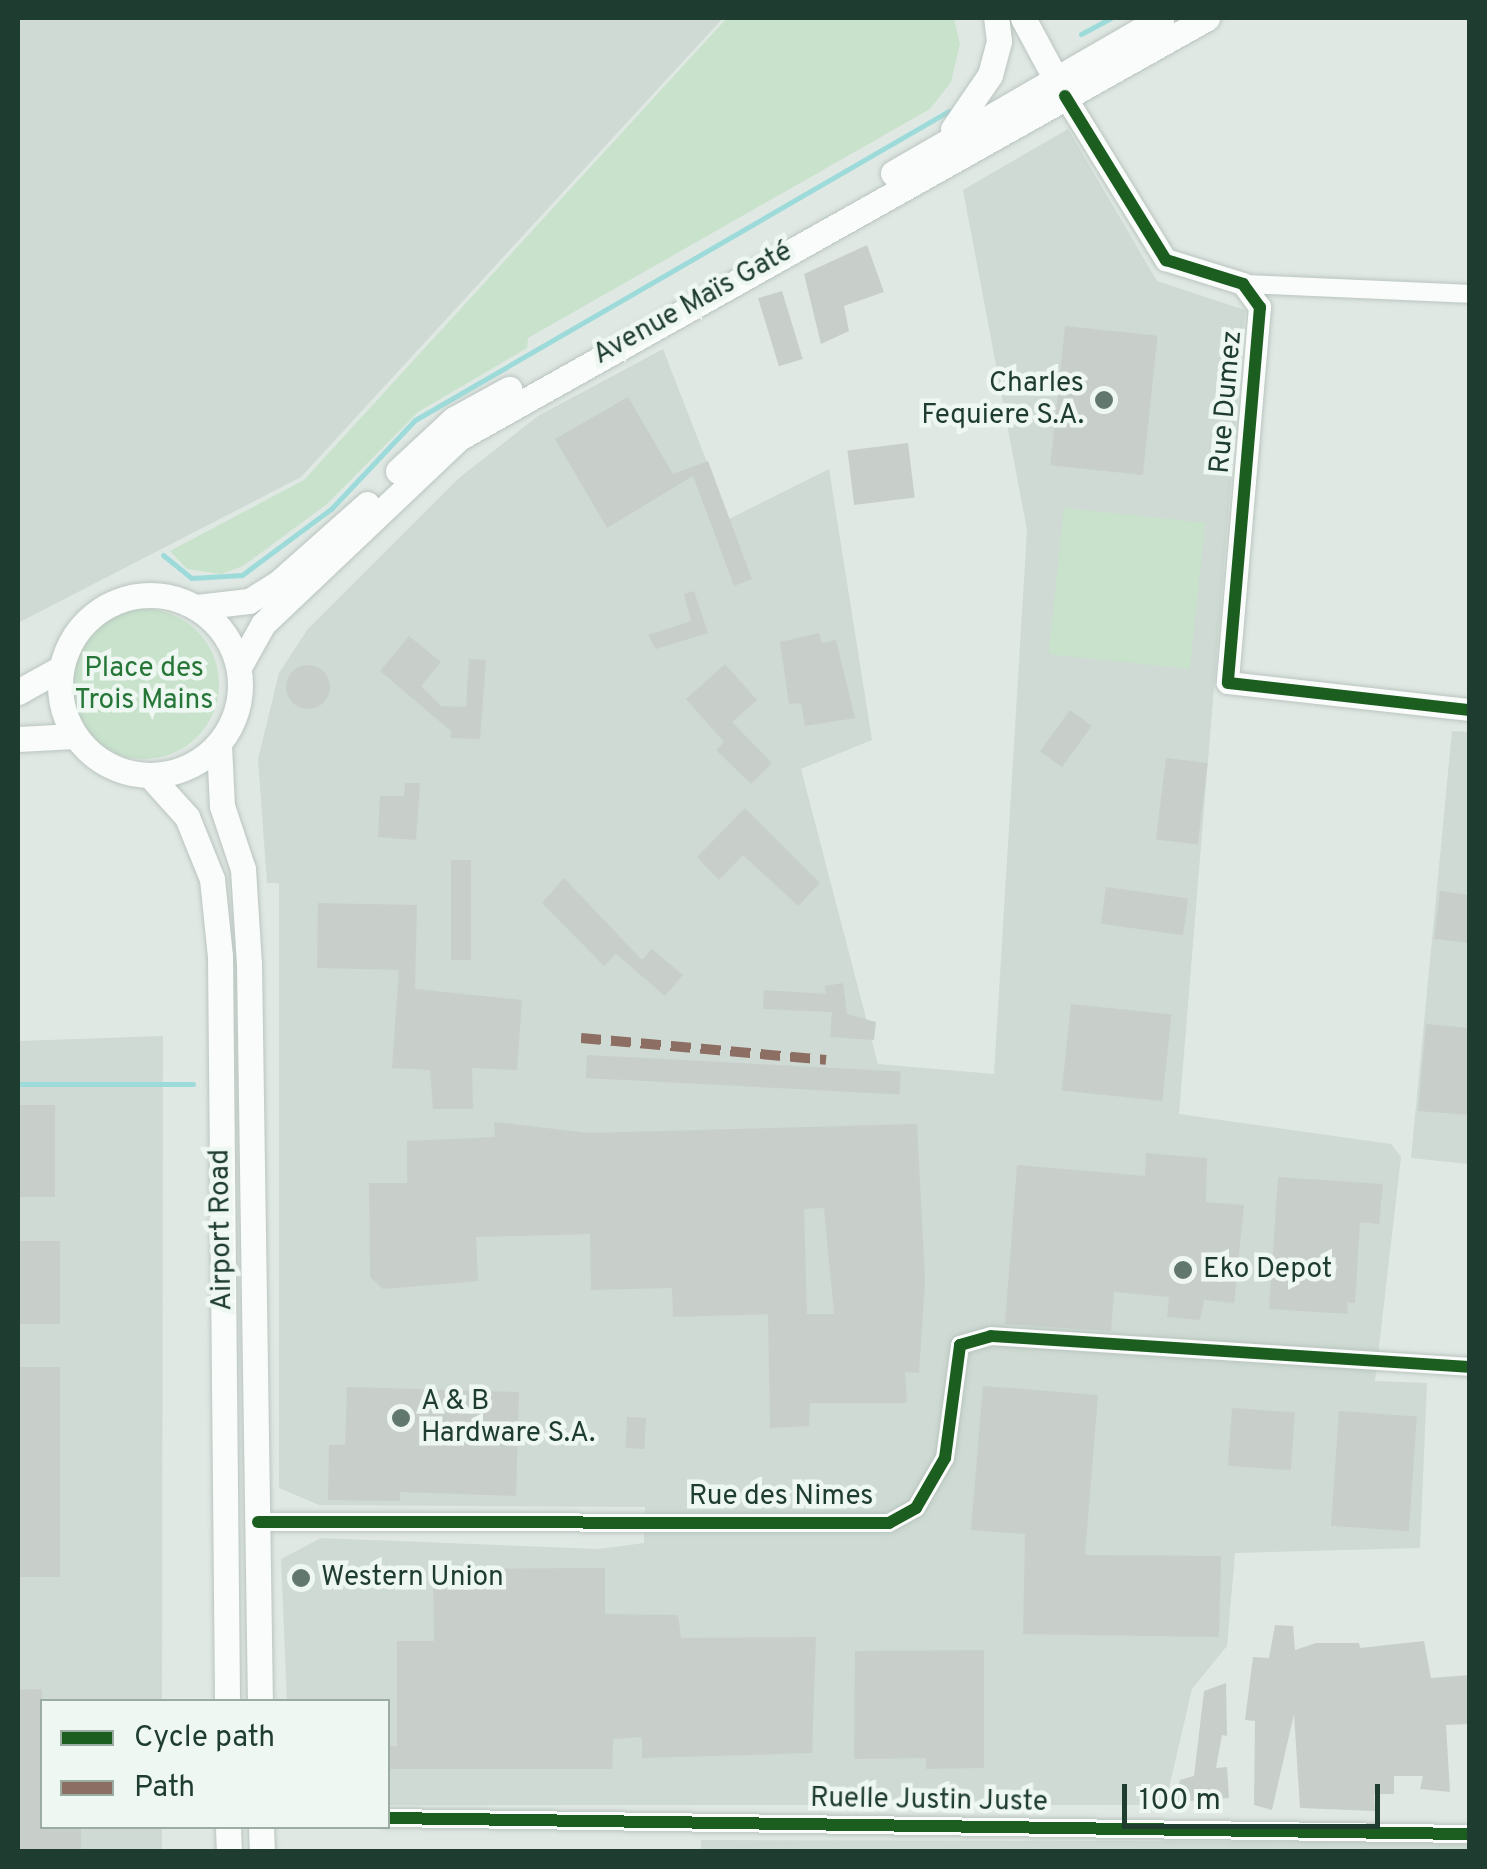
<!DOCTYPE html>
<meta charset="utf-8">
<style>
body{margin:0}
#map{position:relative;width:1487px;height:1869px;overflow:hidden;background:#e0e8e4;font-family:Overpass,sans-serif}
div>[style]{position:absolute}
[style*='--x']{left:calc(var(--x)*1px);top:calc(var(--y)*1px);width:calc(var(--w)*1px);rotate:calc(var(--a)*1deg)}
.built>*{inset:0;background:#cedad3}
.green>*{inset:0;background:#c8e2cc;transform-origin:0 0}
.round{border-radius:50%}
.stream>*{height:5px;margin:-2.5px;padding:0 2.5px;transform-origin:2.5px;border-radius:2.5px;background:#9ddbda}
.building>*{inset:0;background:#c8cfcb;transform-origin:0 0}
.roads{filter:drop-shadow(0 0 2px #bac5bf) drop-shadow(0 0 2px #bac5bf)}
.minor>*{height:18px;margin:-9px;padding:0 9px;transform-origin:9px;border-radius:9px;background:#fafcfb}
.tertiary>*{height:22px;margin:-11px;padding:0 11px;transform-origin:11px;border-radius:11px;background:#fafcfb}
.secondary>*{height:25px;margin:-12.5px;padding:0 12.5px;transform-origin:12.5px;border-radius:12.5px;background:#fafcfb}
.secondary>.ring{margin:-12.5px;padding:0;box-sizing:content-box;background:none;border:25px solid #fafcfb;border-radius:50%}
.quiet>*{height:10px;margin-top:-5px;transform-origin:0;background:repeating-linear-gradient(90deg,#8d6e63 0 20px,transparent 0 30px)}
.cycleway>*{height:12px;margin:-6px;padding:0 6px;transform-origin:6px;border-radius:6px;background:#1b5e20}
.dots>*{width:28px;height:28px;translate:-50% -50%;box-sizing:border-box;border:5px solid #eef7f1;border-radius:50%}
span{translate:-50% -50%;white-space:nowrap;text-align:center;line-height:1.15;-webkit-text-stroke:9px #eef7f1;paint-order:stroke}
.street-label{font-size:28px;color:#1e3c2f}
.poi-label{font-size:28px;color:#1e3c2f}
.right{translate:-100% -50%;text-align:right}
.left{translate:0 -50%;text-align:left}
.park-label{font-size:28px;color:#257637}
.frame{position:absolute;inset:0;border:20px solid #1e3c2f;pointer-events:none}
.legend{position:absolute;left:40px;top:1699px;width:350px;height:130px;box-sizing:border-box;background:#eef7f1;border:2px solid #9baca3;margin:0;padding:12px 18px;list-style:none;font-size:30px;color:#1e3c2f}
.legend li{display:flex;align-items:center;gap:20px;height:50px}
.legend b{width:50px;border:2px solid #9baca3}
.scale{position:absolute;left:1122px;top:1784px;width:258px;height:45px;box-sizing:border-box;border:5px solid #1e3c2f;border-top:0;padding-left:12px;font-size:30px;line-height:35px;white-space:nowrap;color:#1e3c2f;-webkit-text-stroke:8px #eef7f1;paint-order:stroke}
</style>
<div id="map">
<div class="built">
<div style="clip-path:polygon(18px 18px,723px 18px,301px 477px,18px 623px)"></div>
<div style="clip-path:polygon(1068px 129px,1157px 281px,1245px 310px,1179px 1114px,1391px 1144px,1401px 1157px,1375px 1381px,1427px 1383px,1420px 1548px,1235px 1553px,1227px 1646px,1192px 1689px,1165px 1805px,388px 1805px,388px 1702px,287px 1701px,281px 1559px,321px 1538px,598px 1549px,644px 1543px,645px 1507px,319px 1505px,279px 1488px,279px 883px,267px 883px,258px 759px,279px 673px,307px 630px,459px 478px,538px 416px,663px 349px,729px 519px,829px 469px,872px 740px,801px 769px,878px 1064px,994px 1074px,1027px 530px,963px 190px)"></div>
<div style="clip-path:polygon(1452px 731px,1469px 732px,1469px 1164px,1411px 1158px)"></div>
<div style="clip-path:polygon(163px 1036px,162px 1701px,42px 1702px,42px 1826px,162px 1827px,162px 1851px,18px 1851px,18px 1041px)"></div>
<div style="clip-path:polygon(701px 1840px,1470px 1842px,1469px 1852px,701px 1852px)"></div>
</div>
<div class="green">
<div style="clip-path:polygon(727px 18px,954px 18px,960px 44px,951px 82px,930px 109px,528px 338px,527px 348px,418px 412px,327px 504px,243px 566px,221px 574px,187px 569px,170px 551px,304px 480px)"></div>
<div style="left:1064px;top:508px;width:142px;height:147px;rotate:6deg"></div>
<div class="round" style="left:69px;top:609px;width:150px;height:150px"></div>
</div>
<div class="stream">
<div style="--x:1081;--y:34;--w:34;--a:-28"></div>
<div style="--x:163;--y:555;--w:36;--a:39"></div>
<div style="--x:191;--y:578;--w:51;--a:-3.4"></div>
<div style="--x:242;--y:575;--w:111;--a:-36.6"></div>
<div style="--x:331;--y:509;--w:122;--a:-46.7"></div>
<div style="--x:415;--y:420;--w:617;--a:-30.06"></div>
<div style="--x:18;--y:1084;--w:175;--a:0"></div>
</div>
<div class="building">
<div style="clip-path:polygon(867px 245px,884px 292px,844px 306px,849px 331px,821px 344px,804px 274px)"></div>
<div style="left:782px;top:291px;width:71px;height:25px;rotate:73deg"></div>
<div style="left:1065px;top:326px;width:93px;height:140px;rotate:6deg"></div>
<div style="clip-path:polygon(628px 397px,673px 474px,708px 461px,752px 579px,734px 586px,693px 476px,607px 528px,555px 439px)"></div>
<div style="left:908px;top:443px;width:55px;height:61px;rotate:83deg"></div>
<div style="clip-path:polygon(694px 591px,708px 633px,656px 649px,648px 635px,691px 621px,684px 594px)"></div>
<div style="clip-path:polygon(819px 633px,822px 643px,836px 640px,855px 718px,805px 726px,801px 703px,789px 704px,780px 642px)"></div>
<div style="clip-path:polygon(409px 636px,441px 662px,421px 686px,441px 706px,466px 707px,469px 659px,486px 660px,480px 739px,451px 738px,451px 731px,380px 671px)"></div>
<div style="clip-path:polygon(725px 664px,757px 700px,732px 722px,772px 763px,751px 784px,716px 750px,724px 742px,686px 699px)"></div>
<div class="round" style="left:286px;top:665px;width:44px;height:44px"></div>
<div style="left:1070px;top:710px;width:27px;height:51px;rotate:36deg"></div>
<div style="left:1166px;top:758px;width:42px;height:82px;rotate:7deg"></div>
<div style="clip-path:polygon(405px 783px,420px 783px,416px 840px,378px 837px,380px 796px,404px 796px)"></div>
<div style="clip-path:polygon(745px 808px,820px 883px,798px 906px,743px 855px,719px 880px,697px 857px)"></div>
<div style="left:451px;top:860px;width:20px;height:100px"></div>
<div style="clip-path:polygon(564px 878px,642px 960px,652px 949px,683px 975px,665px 996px,616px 954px,604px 966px,542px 903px)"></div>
<div style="left:1106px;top:887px;width:83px;height:37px;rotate:8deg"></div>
<div style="clip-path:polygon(1440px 891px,1470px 895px,1470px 943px,1434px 939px)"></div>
<div style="clip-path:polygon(318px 903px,417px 905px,415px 989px,522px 1000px,517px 1070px,472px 1068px,473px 1109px,433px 1109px,430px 1070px,392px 1068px,399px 970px,317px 968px)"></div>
<div style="clip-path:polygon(843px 983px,847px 1014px,876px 1022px,874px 1040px,830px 1037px,832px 1012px,763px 1009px,764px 990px,826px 994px,825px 986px)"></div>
<div style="left:1071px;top:1004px;width:101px;height:87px;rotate:6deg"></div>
<div style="clip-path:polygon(1426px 1024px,1470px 1028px,1470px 1115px,1418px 1111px)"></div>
<div style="left:587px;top:1055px;width:314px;height:23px;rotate:3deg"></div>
<div style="left:18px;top:1105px;width:37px;height:92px"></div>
<div style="clip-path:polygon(evenodd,494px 1122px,589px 1133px,917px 1124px,925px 1281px,919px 1373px,905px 1372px,907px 1403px,810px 1403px,809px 1426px,770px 1428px,768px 1314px,673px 1317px,672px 1288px,591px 1290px,590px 1234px,476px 1237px,478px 1281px,383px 1289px,370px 1277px,369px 1183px,407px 1183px,407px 1141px,495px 1137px,494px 1122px,824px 1208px,834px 1314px,807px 1314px,804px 1209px,824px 1208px)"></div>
<div style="clip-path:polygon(1146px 1153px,1207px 1158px,1206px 1202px,1244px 1205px,1234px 1303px,1204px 1300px,1200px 1320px,1167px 1317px,1169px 1297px,1114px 1292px,1111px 1331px,1005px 1324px,1017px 1165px,1145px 1176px)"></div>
<div style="clip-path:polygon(1278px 1177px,1383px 1184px,1379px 1224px,1360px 1222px,1355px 1303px,1347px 1302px,1348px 1314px,1269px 1309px)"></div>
<div style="left:18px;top:1241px;width:42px;height:83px"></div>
<div style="left:18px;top:1367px;width:42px;height:210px"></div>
<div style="clip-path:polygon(983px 1386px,1098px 1395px,1085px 1555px,1221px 1556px,1219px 1637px,1023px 1634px,1025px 1534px,971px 1530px)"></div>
<div style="clip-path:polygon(347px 1387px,519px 1392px,516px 1496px,400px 1492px,400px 1501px,328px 1500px,329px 1445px,345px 1445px)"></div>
<div style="left:1232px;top:1408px;width:63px;height:58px;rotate:4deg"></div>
<div style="left:1339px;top:1411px;width:78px;height:115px;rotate:4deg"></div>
<div style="left:627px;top:1417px;width:19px;height:31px;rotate:3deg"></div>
<div style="clip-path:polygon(605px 1568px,605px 1614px,678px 1615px,681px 1638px,816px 1637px,812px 1753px,642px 1758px,642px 1737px,613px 1739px,612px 1769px,388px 1769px,388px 1746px,397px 1746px,397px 1641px,434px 1641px,433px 1569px)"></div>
<div style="clip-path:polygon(1275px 1625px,1293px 1626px,1295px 1650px,1316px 1643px,1359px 1643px,1360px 1648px,1424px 1641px,1431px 1678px,1470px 1675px,1470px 1724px,1446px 1725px,1450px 1792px,1420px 1789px,1423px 1776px,1394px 1776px,1394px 1794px,1374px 1794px,1375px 1811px,1300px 1808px,1294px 1714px,1272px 1810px,1254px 1805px,1255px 1721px,1245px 1720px,1253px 1657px,1269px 1658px)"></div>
<div style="clip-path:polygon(984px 1650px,984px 1768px,926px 1769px,926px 1758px,854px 1759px,855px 1651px)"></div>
<div style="clip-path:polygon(1226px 1683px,1227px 1736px,1222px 1735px,1216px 1768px,1227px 1767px,1229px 1798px,1175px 1802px,1180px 1780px,1194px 1776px,1204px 1691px)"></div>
<div style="clip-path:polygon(42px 1689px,42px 1826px,81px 1826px,81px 1852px,18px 1852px,18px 1690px)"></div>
</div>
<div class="roads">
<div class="minor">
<div style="--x:1243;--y:284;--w:227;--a:2.5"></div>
<div style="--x:258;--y:1522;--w:631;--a:0.09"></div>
<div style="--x:889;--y:1523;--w:31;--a:-29"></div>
<div style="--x:916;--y:1508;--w:58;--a:-59.9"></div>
<div style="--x:945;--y:1458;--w:114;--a:-82.4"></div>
<div style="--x:960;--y:1345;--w:32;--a:-16"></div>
<div style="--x:991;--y:1336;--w:480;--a:3.7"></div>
<div style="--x:388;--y:1818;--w:1082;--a:0.85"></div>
</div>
<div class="tertiary">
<div style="--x:1065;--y:96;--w:193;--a:58.4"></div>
<div style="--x:1166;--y:260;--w:81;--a:17.3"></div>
<div style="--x:1243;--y:284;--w:29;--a:54"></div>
<div style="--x:1260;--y:307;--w:377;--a:94.9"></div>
<div style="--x:1228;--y:683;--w:244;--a:6.4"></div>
</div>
<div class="secondary">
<div style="--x:1023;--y:18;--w:78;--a:61.8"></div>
<div style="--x:953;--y:129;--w:65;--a:-55.6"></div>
<div style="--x:990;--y:75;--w:35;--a:-75"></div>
<div style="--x:999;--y:41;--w:23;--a:-97"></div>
<div style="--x:893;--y:173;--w:310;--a:-30"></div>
<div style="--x:398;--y:471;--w:76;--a:-42.9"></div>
<div style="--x:454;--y:419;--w:63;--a:-28.6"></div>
<div class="ring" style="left:60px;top:595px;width:155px;height:155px"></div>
<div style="--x:197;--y:607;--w:52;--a:-6.6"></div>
<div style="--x:249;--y:601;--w:34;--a:-32"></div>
<div style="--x:278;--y:583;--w:119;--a:-41.6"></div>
<div style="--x:239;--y:667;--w:49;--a:-60.8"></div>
<div style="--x:263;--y:624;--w:270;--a:-43.5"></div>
<div style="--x:459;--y:438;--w:858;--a:-29.31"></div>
<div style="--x:18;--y:692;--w:49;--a:-29.2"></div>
<div style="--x:18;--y:739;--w:56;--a:-3.1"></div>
<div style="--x:219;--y:745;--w:61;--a:87.2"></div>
<div style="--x:222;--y:806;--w:66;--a:71.6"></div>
<div style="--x:243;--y:869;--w:95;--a:86.4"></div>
<div style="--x:249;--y:964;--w:738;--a:89.15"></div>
<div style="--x:151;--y:777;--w:54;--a:48"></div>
<div style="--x:187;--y:817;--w:67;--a:68"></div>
<div style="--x:212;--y:879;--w:77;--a:84.1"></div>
<div style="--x:220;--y:956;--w:746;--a:89.46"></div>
<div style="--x:228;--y:1826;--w:26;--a:88"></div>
<div style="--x:261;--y:1826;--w:26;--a:88"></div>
</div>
</div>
<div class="quiet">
<div style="--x:581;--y:1038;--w:246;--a:5.1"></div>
</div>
<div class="cycleway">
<div style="--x:1065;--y:96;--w:193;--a:58.4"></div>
<div style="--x:1166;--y:260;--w:81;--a:17.3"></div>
<div style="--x:1243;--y:284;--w:29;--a:54"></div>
<div style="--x:1260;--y:307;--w:377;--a:94.9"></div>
<div style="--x:1228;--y:683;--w:244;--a:6.4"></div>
<div style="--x:258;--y:1522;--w:631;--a:0.09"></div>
<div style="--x:889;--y:1523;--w:31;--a:-29"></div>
<div style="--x:916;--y:1508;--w:58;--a:-59.9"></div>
<div style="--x:945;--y:1458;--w:114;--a:-82.4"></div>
<div style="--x:960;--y:1345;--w:32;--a:-16"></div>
<div style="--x:991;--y:1336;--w:480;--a:3.7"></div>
<div style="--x:388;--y:1818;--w:1082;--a:0.85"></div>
</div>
<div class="dots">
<div style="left:1104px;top:400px;background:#62786e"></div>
<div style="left:1183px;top:1270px;background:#62786e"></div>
<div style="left:401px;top:1418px;background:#62786e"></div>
<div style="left:301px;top:1578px;background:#62786e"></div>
</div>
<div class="street-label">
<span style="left:693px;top:304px;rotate:-29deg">Avenue Maïs Gaté</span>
<span style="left:1227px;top:402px;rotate:-85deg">Rue Dumez</span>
<span style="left:222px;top:1230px;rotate:-91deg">Airport Road</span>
<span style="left:781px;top:1497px">Rue des Nimes</span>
<span style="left:929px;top:1801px;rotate:1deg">Ruelle Justin Juste</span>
</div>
<div class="poi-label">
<span class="right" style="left:1084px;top:400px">Charles<br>Fequiere S.A.</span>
<span class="left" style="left:1203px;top:1270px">Eko Depot</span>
<span class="left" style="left:421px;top:1418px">A &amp; B<br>Hardware S.A.</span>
<span class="left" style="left:321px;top:1578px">Western Union</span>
</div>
<div class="park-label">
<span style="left:144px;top:685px">Place des<br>Trois Mains</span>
</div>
<div class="frame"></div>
<ul class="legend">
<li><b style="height:12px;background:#1b5e20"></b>Cycle path</li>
<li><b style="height:12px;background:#8d6e63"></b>Path</li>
</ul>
<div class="scale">100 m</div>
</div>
